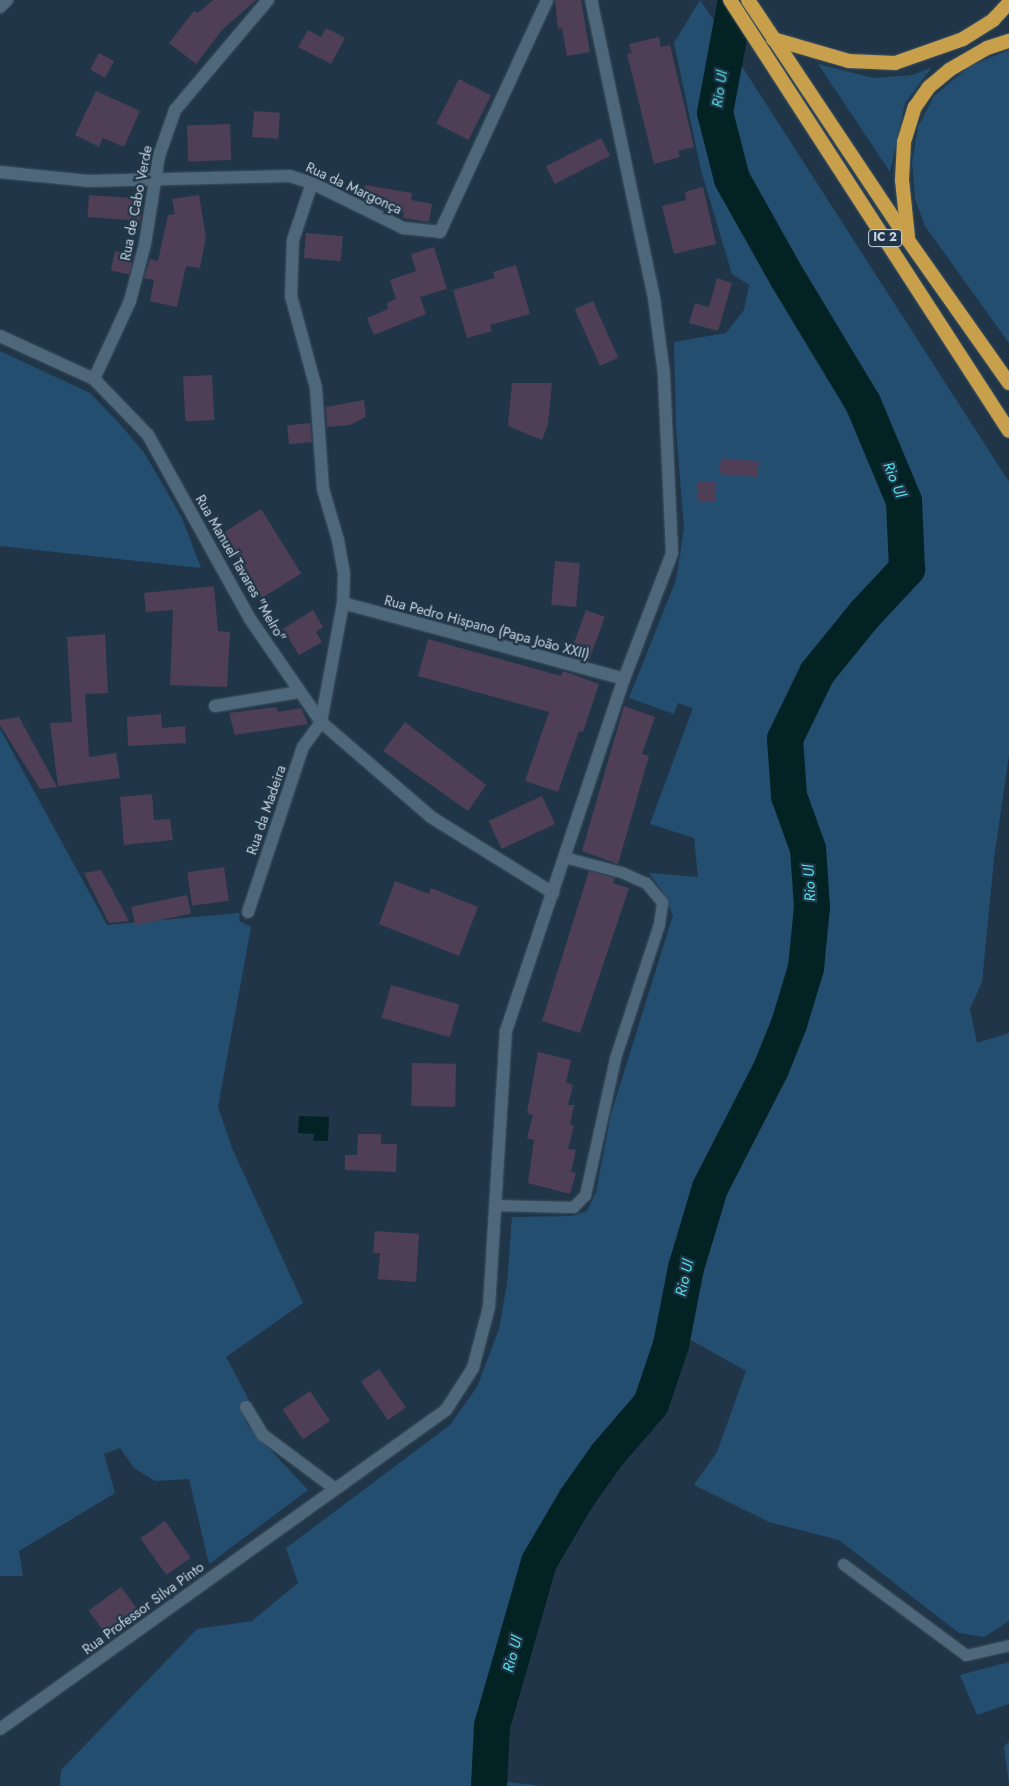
<!DOCTYPE html>
<meta charset="utf-8">
<style>
body{margin:0}
#map{position:relative;width:1009px;height:1786px;overflow:hidden;background:#203648;font-family:Jost,sans-serif}
div>[style]{position:absolute}
[style*='--x']{left:calc(var(--x)*1px);top:calc(var(--y)*1px);width:calc(var(--w)*1px);rotate:calc(var(--a)*1deg)}
.green>*{inset:0;background:#244e70}
.water>*{inset:0;background:#032224}
.river>*{height:36px;margin:-18px;padding:0 18px;transform-origin:18px;border-radius:18px;background:#032224}
.building>*{inset:0;background:#4e3f56;transform-origin:0 0}
.roads{filter:drop-shadow(0 0 1px #3d5160) drop-shadow(0 0 1px #3d5160)}
.service>*{height:11px;margin:-5.5px;padding:0 5.5px;transform-origin:5.5px;border-radius:5.5px;background:#4f677b}
.minor>*{height:12px;margin:-6px;padding:0 6px;transform-origin:6px;border-radius:6px;background:#4f677b}
.tertiary>*{height:12px;margin:-6px;padding:0 6px;transform-origin:6px;border-radius:6px;background:#4f677b}
.trunk>*{height:14px;margin:-7px;padding:0 7px;transform-origin:7px;border-radius:7px;background:#c8a04c}
span{translate:-50% -50%;white-space:nowrap;text-align:center;line-height:1.15;-webkit-text-stroke:4.5px #203648;paint-order:stroke}
.shield-label span{padding:1px 4px;background:#203648;border:1px solid;border-radius:4px;-webkit-text-stroke-width:0}
.shield-label{font-size:12px;color:#c8d6e1;font-weight:700}
.street-label{font-size:14px;color:#c8d6e1}
.water-label{font-size:15px;color:#53e1e8;font-style:italic}
</style>
<div id="map">
<div class="green">
<div style="clip-path:polygon(700px 0,722px 32px,713px 82px,712px 114px,727px 175px,751px 225px,870px 433px,891px 486px,899px 520px,899px 562px,890px 581px,850px 620px,816px 664px,780px 737px,786px 809px,803px 855px,803px 957px,785px 1018px,691px 1218px,665px 1344px,646px 1400px,576px 1484px,539px 1548px,508px 1641px,478px 1779px,544px 1786px,60px 1786px,61px 1770px,197px 1629px,252px 1621px,298px 1583px,286px 1548px,450px 1425px,477px 1387px,499px 1329px,507px 1284px,512px 1217px,572px 1216px,587px 1211px,596px 1192px,611px 1114px,673px 915px,662px 891px,649px 873px,698px 877px,694px 838px,650px 824px,693px 708px,678px 703px,674px 714px,629px 698px,676px 580px,684px 528px,676px 428px,674px 342px,726px 333px,744px 310px,749px 285px,732px 274px,701px 170px,674px 43px)"></div>
<div style="clip-path:polygon(1009px 50px,1009px 343px,925px 226px,915px 199px,912px 162px,918px 127px,934px 96px,970px 66px)"></div>
<div style="clip-path:polygon(734px 54px,1009px 482px,1009px 755px,994px 859px,982px 982px,970px 1009px,977px 1043px,1009px 1033px,1009px 1621px,984px 1637px,959px 1633px,839px 1540px,769px 1522px,694px 1485px,717px 1452px,746px 1371px,682px 1335px,695px 1275px,720px 1191px,764px 1105px,815px 978px,822px 900px,820px 852px,798px 794px,801px 730px,832px 672px,915px 575px,912px 499px,884px 431px,782px 253px,733px 159px,723px 109px)"></div>
<div style="clip-path:polygon(818px 64px,873px 78px,913px 75px,932px 67px,905px 103px,890px 172px)"></div>
<div style="clip-path:polygon(0 351px,90px 393px,119px 423px,145px 454px,182px 518px,201px 568px,0 546px)"></div>
<div style="clip-path:polygon(0 729px,107px 925px,240px 913px,239px 921px,251px 927px,218px 1107px,232px 1148px,303px 1303px,226px 1357px,250px 1402px,240px 1409px,248px 1426px,308px 1490px,209px 1564px,189px 1479px,155px 1481px,134px 1468px,120px 1448px,104px 1454px,115px 1493px,19px 1551px,23px 1576px,0 1576px)"></div>
<div style="clip-path:polygon(1009px 1662px,1009px 1704px,977px 1715px,960px 1675px)"></div>
<div style="clip-path:polygon(1009px 1741px,1009px 1784px,1004px 1747px)"></div>
</div>
<div class="water">
<div style="clip-path:polygon(299px 1116px,329px 1117px,328px 1141px,313px 1141px,314px 1134px,298px 1133px)"></div>
</div>
<div class="river">
<div style="--x:489;--y:1786;--w:60;--a:-87.1"></div>
<div style="--x:492;--y:1726;--w:171;--a:-74"></div>
<div style="--x:539;--y:1562;--w:73;--a:-59.6"></div>
<div style="--x:576;--y:1499;--w:54;--a:-54.8"></div>
<div style="--x:607;--y:1455;--w:67;--a:-49.2"></div>
<div style="--x:651;--y:1404;--w:62;--a:-71.3"></div>
<div style="--x:671;--y:1345;--w:78;--a:-79"></div>
<div style="--x:686;--y:1268;--w:84;--a:-73.3"></div>
<div style="--x:710;--y:1188;--w:134;--a:-62.9"></div>
<div style="--x:771;--y:1069;--w:48;--a:-68.2"></div>
<div style="--x:789;--y:1024;--w:59;--a:-73.1"></div>
<div style="--x:806;--y:968;--w:61;--a:-84.4"></div>
<div style="--x:812;--y:907;--w:58;--a:-93.9"></div>
<div style="--x:808;--y:849;--w:56;--a:-109.7"></div>
<div style="--x:789;--y:796;--w:57;--a:-94"></div>
<div style="--x:785;--y:739;--w:73;--a:-64.1"></div>
<div style="--x:817;--y:673;--w:76;--a:-50.9"></div>
<div style="--x:865;--y:614;--w:62;--a:-47"></div>
<div style="--x:907;--y:569;--w:68;--a:-92.5"></div>
<div style="--x:904;--y:501;--w:106;--a:-112.7"></div>
<div style="--x:863;--y:403;--w:147;--a:-121.1"></div>
<div style="--x:787;--y:277;--w:112;--a:-119.3"></div>
<div style="--x:732;--y:179;--w:68;--a:-104.4"></div>
<div style="--x:715;--y:113;--w:115;--a:-79.5"></div>
</div>
<div class="building">
<div style="clip-path:polygon(213px 0,256px 0,222px 30px,196px 64px,169px 43px,194px 11px,198px 13px)"></div>
<div style="clip-path:polygon(555px 0,581px 0,590px 52px,567px 56px,562px 28px,558px 29px)"></div>
<div style="clip-path:polygon(326px 28px,345px 38px,331px 64px,298px 47px,308px 30px,321px 37px)"></div>
<div style="clip-path:polygon(659px 37px,661px 47px,670px 45px,694px 147px,678px 151px,680px 157px,654px 164px,627px 54px,632px 53px,629px 44px)"></div>
<div style="left:99px;top:53px;width:17px;height:19px;rotate:28deg"></div>
<div style="left:459px;top:79px;width:36px;height:50px;rotate:27deg"></div>
<div style="clip-path:polygon(96px 91px,140px 111px,124px 147px,103px 138px,99px 147px,75px 135px)"></div>
<div style="left:254px;top:111px;width:26px;height:26px;rotate:4deg"></div>
<div style="left:230px;top:124px;width:36px;height:43px;rotate:88deg"></div>
<div style="left:601px;top:138px;width:20px;height:62px;rotate:63deg"></div>
<div style="clip-path:polygon(365px 185px,412px 193px,411px 200px,432px 204px,429px 222px,403px 218px,404px 212px,380px 207px,363px 199px)"></div>
<div style="clip-path:polygon(703px 187px,716px 244px,674px 254px,662px 206px,686px 200px,685px 192px)"></div>
<div style="left:89px;top:195px;width:53px;height:22px;rotate:4deg"></div>
<div style="clip-path:polygon(199px 195px,206px 237px,200px 268px,186px 266px,177px 307px,150px 301px,154px 280px,144px 278px,150px 259px,158px 261px,168px 215px,175px 214px,172px 199px)"></div>
<div style="left:306px;top:233px;width:37px;height:25px;rotate:5deg"></div>
<div style="clip-path:polygon(434px 247px,447px 289px,420px 297px,426px 314px,374px 335px,367px 318px,388px 309px,387px 303px,396px 299px,390px 280px,416px 271px,411px 254px)"></div>
<div style="left:115px;top:251px;width:19px;height:20px;rotate:12deg"></div>
<div style="clip-path:polygon(516px 265px,530px 314px,490px 325px,492px 331px,467px 338px,453px 290px,495px 278px,493px 272px)"></div>
<div style="clip-path:polygon(717px 278px,732px 283px,718px 331px,689px 323px,695px 303px,709px 307px)"></div>
<div style="left:593px;top:301px;width:62px;height:20px;rotate:66deg"></div>
<div style="left:212px;top:375px;width:45px;height:29px;rotate:87deg"></div>
<div style="clip-path:polygon(512px 383px,552px 383px,548px 424px,542px 440px,508px 426px)"></div>
<div style="clip-path:polygon(364px 400px,366px 417px,350px 425px,327px 427px,326px 407px)"></div>
<div style="left:310px;top:423px;width:19px;height:23px;rotate:84deg"></div>
<div style="left:721px;top:458px;width:38px;height:16px;rotate:5deg"></div>
<div style="left:697px;top:482px;width:18px;height:20px"></div>
<div style="left:261px;top:509px;width:76px;height:46px;rotate:58deg"></div>
<div style="left:555px;top:561px;width:25px;height:44px;rotate:5deg"></div>
<div style="clip-path:polygon(214px 586px,218px 631px,230px 632px,227px 687px,170px 685px,173px 610px,146px 612px,144px 593px)"></div>
<div style="clip-path:polygon(313px 610px,323px 627px,316px 632px,322px 642px,299px 655px,283px 629px)"></div>
<div style="left:586px;top:610px;width:20px;height:49px;rotate:20deg"></div>
<div style="clip-path:polygon(105px 634px,108px 693px,85px 694px,89px 757px,116px 753px,120px 778px,58px 786px,50px 723px,72px 722px,67px 637px)"></div>
<div style="clip-path:polygon(428px 639px,561px 676px,563px 671px,599px 684px,583px 732px,579px 731px,558px 792px,525px 781px,549px 712px,418px 676px)"></div>
<div style="clip-path:polygon(624px 706px,655px 717px,642px 754px,649px 756px,618px 864px,582px 851px)"></div>
<div style="clip-path:polygon(276px 707px,278px 712px,301px 708px,308px 724px,235px 735px,229px 713px)"></div>
<div style="clip-path:polygon(161px 714px,162px 728px,185px 726px,186px 743px,128px 746px,127px 717px)"></div>
<div style="clip-path:polygon(19px 717px,57px 787px,40px 789px,0 725px,0 720px)"></div>
<div style="clip-path:polygon(405px 722px,486px 785px,468px 811px,383px 751px)"></div>
<div style="clip-path:polygon(152px 794px,154px 820px,170px 819px,173px 840px,124px 845px,120px 797px)"></div>
<div style="left:542px;top:796px;width:31px;height:59px;rotate:65deg"></div>
<div style="left:224px;top:867px;width:34px;height:37px;rotate:82deg"></div>
<div style="clip-path:polygon(101px 870px,122px 908px,129px 921px,109px 923px,84px 873px)"></div>
<div style="clip-path:polygon(589px 871px,615px 878px,613px 883px,629px 888px,580px 1033px,542px 1021px)"></div>
<div style="clip-path:polygon(395px 881px,429px 894px,431px 888px,478px 907px,459px 956px,379px 924px)"></div>
<div style="left:187px;top:895px;width:19px;height:57px;rotate:78deg"></div>
<div style="left:391px;top:985px;width:71px;height:34px;rotate:16deg"></div>
<div style="clip-path:polygon(538px 1052px,571px 1060px,566px 1082px,573px 1085px,568px 1105px,574px 1105px,570px 1124px,574px 1126px,568px 1149px,576px 1150px,571px 1172px,576px 1173px,570px 1194px,528px 1183px,534px 1140px,527px 1138px,533px 1115px,527px 1113px)"></div>
<div style="left:412px;top:1063px;width:44px;height:43px;rotate:1deg"></div>
<div style="clip-path:polygon(358px 1134px,381px 1134px,381px 1144px,397px 1144px,396px 1172px,345px 1170px,345px 1155px,357px 1155px)"></div>
<div style="clip-path:polygon(375px 1231px,419px 1234px,416px 1282px,378px 1279px,380px 1253px,373px 1253px)"></div>
<div style="left:379px;top:1369px;width:47px;height:22px;rotate:55deg"></div>
<div style="left:310px;top:1391px;width:36px;height:33px;rotate:56deg"></div>
<div style="left:165px;top:1521px;width:45px;height:30px;rotate:55deg"></div>
<div style="left:121px;top:1587px;width:31px;height:40px;rotate:54deg"></div>
</div>
<div class="roads">
<div class="service">
<div style="--x:494;--y:1205;--w:79;--a:1.5"></div>
<div style="--x:573;--y:1207;--w:17;--a:-45"></div>
<div style="--x:585;--y:1195;--w:140;--a:-77.6"></div>
<div style="--x:615;--y:1058;--w:141;--a:-71.8"></div>
<div style="--x:659;--y:924;--w:22;--a:-82"></div>
<div style="--x:662;--y:902;--w:25;--a:-130"></div>
<div style="--x:646;--y:883;--w:27;--a:-156"></div>
<div style="--x:621;--y:872;--w:59;--a:-165.3"></div>
<div style="--x:843;--y:1564;--w:153;--a:36.5"></div>
<div style="--x:966;--y:1655;--w:44;--a:-13.1"></div>
</div>
<div class="minor">
<div style="--x:0;--y:7;--w:10;--a:-45"></div>
<div style="--x:0;--y:172;--w:88;--a:5.8"></div>
<div style="--x:88;--y:181;--w:202;--a:-1.4"></div>
<div style="--x:290;--y:176;--w:23;--a:18"></div>
<div style="--x:312;--y:183;--w:102;--a:26.3"></div>
<div style="--x:403;--y:228;--w:37;--a:6"></div>
<div style="--x:440;--y:232;--w:255;--a:-65.2"></div>
<div style="--x:0;--y:336;--w:103;--a:24.6"></div>
<div style="--x:94;--y:379;--w:78;--a:46"></div>
<div style="--x:148;--y:435;--w:210;--a:61"></div>
<div style="--x:250;--y:619;--w:125;--a:55.4"></div>
<div style="--x:321;--y:722;--w:145;--a:40.8"></div>
<div style="--x:431;--y:817;--w:144;--a:31.9"></div>
<div style="--x:94;--y:379;--w:86;--a:-65.2"></div>
<div style="--x:130;--y:301;--w:59;--a:-75.3"></div>
<div style="--x:145;--y:244;--w:89;--a:-81"></div>
<div style="--x:159;--y:156;--w:49;--a:-70.8"></div>
<div style="--x:175;--y:110;--w:144;--a:-49.8"></div>
<div style="--x:343;--y:603;--w:291;--a:15.1"></div>
<div style="--x:215;--y:706;--w:86;--a:-9.4"></div>
<div style="--x:248;--y:912;--w:174;--a:-71.6"></div>
<div style="--x:303;--y:747;--w:31;--a:-54"></div>
<div style="--x:321;--y:722;--w:121;--a:-79.5"></div>
<div style="--x:343;--y:603;--w:29;--a:-88"></div>
<div style="--x:344;--y:574;--w:35;--a:-100"></div>
<div style="--x:338;--y:540;--w:53;--a:-106.4"></div>
<div style="--x:323;--y:489;--w:101;--a:-94"></div>
<div style="--x:316;--y:388;--w:95;--a:-105.2"></div>
<div style="--x:291;--y:296;--w:56;--a:-88"></div>
<div style="--x:293;--y:240;--w:60;--a:-71.6"></div>
<div style="--x:246;--y:1407;--w:33;--a:59"></div>
<div style="--x:263;--y:1435;--w:89;--a:36.7"></div>
</div>
<div class="tertiary">
<div style="--x:0;--y:1729;--w:548;--a:-35.57"></div>
<div style="--x:446;--y:1410;--w:50;--a:-57.3"></div>
<div style="--x:473;--y:1368;--w:63;--a:-75.3"></div>
<div style="--x:489;--y:1307;--w:277;--a:-86.5"></div>
<div style="--x:506;--y:1031;--w:371;--a:-71.5"></div>
<div style="--x:624;--y:679;--w:135;--a:-69.1"></div>
<div style="--x:672;--y:553;--w:179;--a:-92.6"></div>
<div style="--x:664;--y:374;--w:77;--a:-97.5"></div>
<div style="--x:654;--y:298;--w:305;--a:-101.9"></div>
</div>
<div class="trunk">
<div style="--x:730;--y:0;--w:513;--a:57.08"></div>
<div style="--x:748;--y:0;--w:288;--a:56.3"></div>
<div style="--x:908;--y:240;--w:175;--a:54.8"></div>
<div style="--x:773;--y:39;--w:79;--a:16.1"></div>
<div style="--x:849;--y:61;--w:46;--a:2.5"></div>
<div style="--x:895;--y:63;--w:72;--a:-19.4"></div>
<div style="--x:963;--y:39;--w:36;--a:-32"></div>
<div style="--x:993;--y:20;--w:23;--a:-47"></div>
<div style="--x:908;--y:237;--w:57;--a:-96"></div>
<div style="--x:902;--y:180;--w:38;--a:-87"></div>
<div style="--x:904;--y:142;--w:37;--a:-73"></div>
<div style="--x:915;--y:107;--w:24;--a:-55"></div>
<div style="--x:929;--y:87;--w:26;--a:-40"></div>
<div style="--x:949;--y:70;--w:44;--a:-30.1"></div>
<div style="--x:987;--y:48;--w:23;--a:-18"></div>
</div>
</div>
<div class="shield-label">
<span style="left:885px;top:238px">IC 2</span>
</div>
<div class="street-label">
<span style="left:354px;top:188px;rotate:25deg">Rua da Margonça</span>
<span style="left:136px;top:203px;rotate:-79deg">Rua de Cabo Verde</span>
<span style="left:241px;top:568px;rotate:60deg">Rua Manuel Tavares "Melro"</span>
<span style="left:487px;top:627px;rotate:15deg">Rua Pedro Hispano (Papa João XXII)</span>
<span style="left:266px;top:810px;rotate:-71deg">Rua da Madeira</span>
<span style="left:143px;top:1608px;rotate:-36deg">Rua Professor Silva Pinto</span>
</div>
<div class="water-label">
<span style="left:720px;top:89px;rotate:-81deg">Rio Ul</span>
<span style="left:894px;top:480px;rotate:68deg">Rio Ul</span>
<span style="left:810px;top:883px;rotate:-93deg">Rio Ul</span>
<span style="left:685px;top:1278px;rotate:-77deg">Rio Ul</span>
<span style="left:513px;top:1654px;rotate:-74deg">Rio Ul</span>
</div>
</div>
